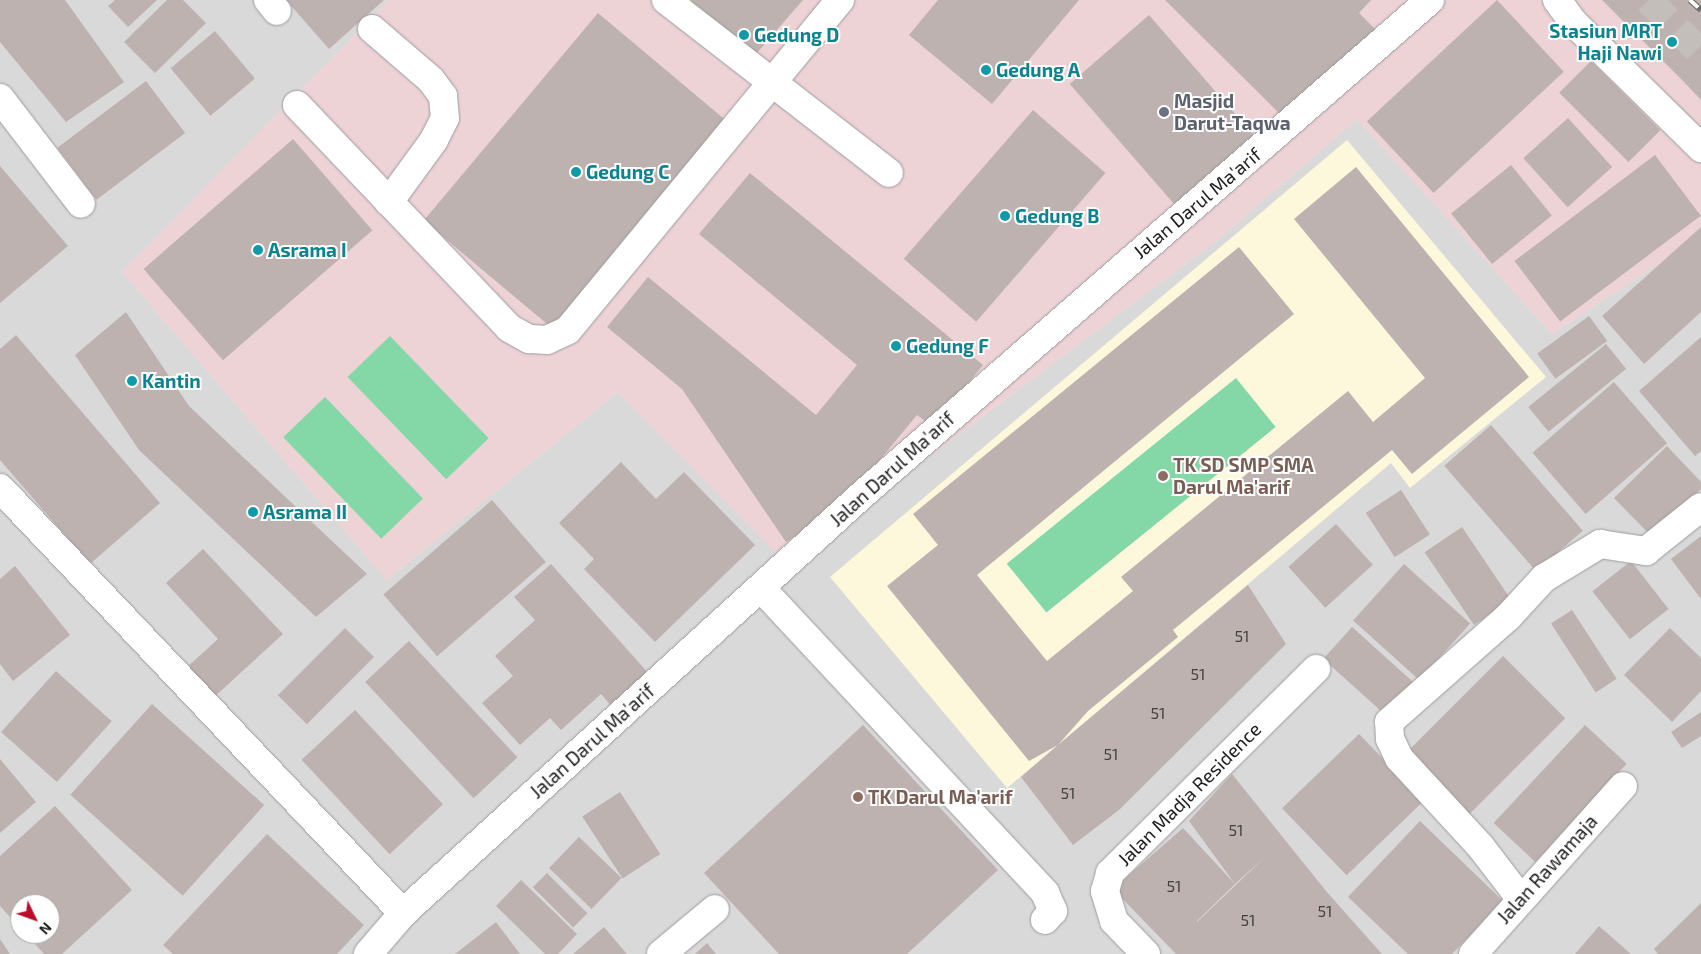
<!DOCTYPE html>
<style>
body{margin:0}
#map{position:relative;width:1701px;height:954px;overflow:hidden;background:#ede7e2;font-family:"Exo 2",sans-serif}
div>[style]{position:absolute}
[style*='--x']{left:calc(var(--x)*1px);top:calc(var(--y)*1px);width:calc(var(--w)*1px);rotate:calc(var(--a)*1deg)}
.residential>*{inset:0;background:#dad9d9}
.commercial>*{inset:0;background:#edd2d6}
.education>*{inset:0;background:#fdf7db}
.pitch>*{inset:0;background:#84d8a8;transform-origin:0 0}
.building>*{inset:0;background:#bdb2af;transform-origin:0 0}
.major-tunnel>*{height:28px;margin-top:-14px;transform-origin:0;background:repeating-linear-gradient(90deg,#c3beba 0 28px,transparent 0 42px)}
.roads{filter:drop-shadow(0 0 1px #9d9d9d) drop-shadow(0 0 1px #9d9d9d)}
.minor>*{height:28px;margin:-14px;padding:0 14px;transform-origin:14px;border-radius:14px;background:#fff}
.rail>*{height:5.5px;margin-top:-2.75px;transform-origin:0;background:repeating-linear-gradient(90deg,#fff 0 11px,#6a6a6a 0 22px);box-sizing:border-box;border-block:1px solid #6a6a6a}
.dots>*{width:14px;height:14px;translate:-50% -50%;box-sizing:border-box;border:2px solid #fff;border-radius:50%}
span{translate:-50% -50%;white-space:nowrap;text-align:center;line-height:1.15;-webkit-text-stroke:4px #fff;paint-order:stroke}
.number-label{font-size:16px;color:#444241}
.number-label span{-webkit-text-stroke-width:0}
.culture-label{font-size:19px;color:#0d838f;font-weight:700}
.right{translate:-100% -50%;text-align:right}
.left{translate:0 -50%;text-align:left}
.worship-label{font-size:19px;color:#5b616d;font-weight:700}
.street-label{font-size:19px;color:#1c1c1c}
.education-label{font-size:19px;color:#785e54;font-weight:700}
.north{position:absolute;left:10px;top:894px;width:50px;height:50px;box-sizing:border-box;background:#fff;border:1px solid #a4a4a4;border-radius:50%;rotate:132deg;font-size:14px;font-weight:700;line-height:20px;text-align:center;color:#1c1c1c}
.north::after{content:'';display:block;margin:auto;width:18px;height:22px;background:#bc0c2c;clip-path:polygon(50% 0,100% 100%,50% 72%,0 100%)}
</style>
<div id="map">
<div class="residential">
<div style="clip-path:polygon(evenodd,0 0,389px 0,122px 272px,387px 580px,618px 392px,787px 564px,1220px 238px,1357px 119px,1552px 334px,1660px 263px,1701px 304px,1701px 954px,0 954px,0 0,20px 904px,50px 904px,50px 934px,20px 934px,20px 904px)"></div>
</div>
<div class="commercial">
<div style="clip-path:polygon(389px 0,1701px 0,1701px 304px,1660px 263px,1552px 334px,1357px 119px,1220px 238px,787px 564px,618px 392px,387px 580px,122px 272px)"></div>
</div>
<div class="education">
<div style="clip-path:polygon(1347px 140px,1546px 377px,1410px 488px,1391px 463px,1007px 788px,830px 577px)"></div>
</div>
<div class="pitch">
<div style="left:390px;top:336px;width:142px;height:59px;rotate:46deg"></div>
<div style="left:1236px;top:378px;width:63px;height:295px;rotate:51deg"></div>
<div style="left:325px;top:397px;width:141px;height:58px;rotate:46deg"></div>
</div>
<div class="building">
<div style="clip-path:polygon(0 0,65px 0,124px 82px,66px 122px,0 42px)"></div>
<div style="clip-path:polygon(115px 0,157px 0,128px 27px,108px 6px)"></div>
<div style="clip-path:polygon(167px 0,183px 0,206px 23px,155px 73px,124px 42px)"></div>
<div style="clip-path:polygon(286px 0,384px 0,329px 49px)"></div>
<div style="clip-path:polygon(692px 0,803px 0,748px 63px,685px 8px)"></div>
<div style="clip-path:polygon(938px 0,1079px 0,992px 104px,909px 35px)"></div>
<div style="clip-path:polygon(1165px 0,1371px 0,1359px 13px,1379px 33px,1287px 121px)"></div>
<div style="left:1497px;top:0;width:98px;height:178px;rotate:47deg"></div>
<div style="clip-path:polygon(1602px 0,1701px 0,1701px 100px,1685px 83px)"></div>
<div style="left:598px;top:13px;width:173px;height:271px;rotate:40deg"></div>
<div style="left:1149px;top:15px;width:166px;height:105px;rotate:49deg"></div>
<div style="left:215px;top:31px;width:62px;height:58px;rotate:50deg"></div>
<div style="left:1591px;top:61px;width:98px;height:45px;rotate:45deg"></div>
<div style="left:146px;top:81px;width:65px;height:111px;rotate:53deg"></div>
<div style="left:1033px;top:110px;width:96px;height:197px;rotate:41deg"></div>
<div style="left:1568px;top:118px;width:66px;height:60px;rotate:48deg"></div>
<div style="left:293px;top:139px;width:121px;height:198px;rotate:49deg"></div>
<div style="left:1655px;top:155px;width:76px;height:176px;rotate:53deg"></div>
<div style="left:1511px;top:165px;width:65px;height:77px;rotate:51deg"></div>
<div style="clip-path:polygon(0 166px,68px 246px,0 303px)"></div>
<div style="clip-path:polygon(1356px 167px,1529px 377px,1412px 474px,1392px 450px,1173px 630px,1178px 637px,1088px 711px,1058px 745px,1248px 585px,1286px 644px,1119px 810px,1073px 845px,1021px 777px,1058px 745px,1029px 761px,887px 586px,938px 545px,913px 514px,1239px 247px,1294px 314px,977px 575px,1047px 661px,1133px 591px,1121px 577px,1348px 391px,1373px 422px,1425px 378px,1294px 219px)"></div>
<div style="clip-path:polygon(750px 173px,983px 365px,933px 427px,917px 415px,840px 508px,786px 542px,682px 389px,607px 327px,648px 277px,816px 415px,857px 365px,699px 234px)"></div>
<div style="clip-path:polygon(1701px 227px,1701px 312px,1644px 364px,1602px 316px)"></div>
<div style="clip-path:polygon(126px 312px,189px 406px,367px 574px,316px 617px,139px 450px,75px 355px)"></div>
<div style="left:1589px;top:316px;width:31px;height:64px;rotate:54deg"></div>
<div style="clip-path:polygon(16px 335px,160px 503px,90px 564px,0 460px,0 349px)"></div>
<div style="clip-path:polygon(1701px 337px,1701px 451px,1695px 456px,1639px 391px)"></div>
<div style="left:1606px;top:344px;width:32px;height:100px;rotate:51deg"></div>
<div style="left:1614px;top:382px;width:81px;height:108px;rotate:49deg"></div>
<div style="left:1491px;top:425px;width:140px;height:62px;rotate:49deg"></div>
<div style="clip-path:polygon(1667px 446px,1701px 482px,1701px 489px,1651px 536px,1614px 498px)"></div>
<div style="clip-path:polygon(621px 462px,656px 499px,684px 472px,755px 545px,655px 642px,584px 569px,594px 559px,559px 523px)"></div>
<div style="left:1401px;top:490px;width:53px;height:42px;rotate:57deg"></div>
<div style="left:492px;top:500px;width:82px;height:144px;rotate:49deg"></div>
<div style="left:1336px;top:524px;width:55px;height:64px;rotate:48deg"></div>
<div style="left:1462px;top:527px;width:88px;height:45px;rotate:56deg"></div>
<div style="clip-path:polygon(1701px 536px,1701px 599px,1671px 559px)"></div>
<div style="clip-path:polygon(203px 549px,283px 634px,212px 699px,185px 669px,218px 639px,166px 583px)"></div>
<div style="left:1631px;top:561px;width:61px;height:49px;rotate:52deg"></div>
<div style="clip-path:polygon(551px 564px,650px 675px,613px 708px,601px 694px,561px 730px,550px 718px,520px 745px,482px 703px,513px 676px,495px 656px,535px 620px,514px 597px)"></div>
<div style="left:1404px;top:564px;width:89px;height:76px;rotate:42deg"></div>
<div style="clip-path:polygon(15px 566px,70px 635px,13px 681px,0 664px,0 579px)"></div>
<div style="left:1572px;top:610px;width:82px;height:25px;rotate:57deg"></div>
<div style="left:1352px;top:627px;width:86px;height:43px;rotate:42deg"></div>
<div style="left:345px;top:628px;width:41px;height:95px;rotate:45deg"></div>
<div style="clip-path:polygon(1670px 628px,1701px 658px,1701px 691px,1672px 722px,1624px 675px)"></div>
<div style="left:409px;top:641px;width:159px;height:60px;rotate:47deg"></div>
<div style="left:1503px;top:656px;width:88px;height:136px;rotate:45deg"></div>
<div style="left:56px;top:671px;width:75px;height:82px;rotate:42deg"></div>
<div style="left:152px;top:704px;width:151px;height:122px;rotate:42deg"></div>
<div style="left:355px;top:710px;width:129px;height:73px;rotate:47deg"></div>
<div style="clip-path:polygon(1701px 712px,1701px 736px,1682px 748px,1671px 732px)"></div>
<div style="clip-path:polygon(863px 725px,998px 870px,907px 954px,779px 954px,704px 873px)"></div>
<div style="left:1585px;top:725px;width:57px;height:134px;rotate:43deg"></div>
<div style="left:1359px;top:734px;width:93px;height:107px;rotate:46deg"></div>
<div style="clip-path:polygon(0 759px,36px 802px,0 833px)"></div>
<div style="clip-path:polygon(evenodd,1232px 774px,1326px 891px,1382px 954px,1176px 954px,1113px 889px,1183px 828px,1235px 884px,1189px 821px,1232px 774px,1265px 857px,1197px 922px,1197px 921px,1235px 884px,1265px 857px)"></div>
<div style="left:620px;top:792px;width:74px;height:45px;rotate:57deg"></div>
<div style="clip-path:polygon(55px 806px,132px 890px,62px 954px,44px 954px,26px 934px,50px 934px,50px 904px,20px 904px,20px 928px,0 906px,0 856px)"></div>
<div style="clip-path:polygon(1420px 821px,1503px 901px,1452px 954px,1408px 954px,1348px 897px)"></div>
<div style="clip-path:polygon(267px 834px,364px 925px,337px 954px,173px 954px,163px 945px)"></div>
<div style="left:579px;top:837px;width:59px;height:43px;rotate:44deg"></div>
<div style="left:547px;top:873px;width:57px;height:20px;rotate:45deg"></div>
<div style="clip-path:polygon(521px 880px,577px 934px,558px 954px,545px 954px,496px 906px)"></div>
<div style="clip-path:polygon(1701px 903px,1701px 954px,1658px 954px,1654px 949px)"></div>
<div style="clip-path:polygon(496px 922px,520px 954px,455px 954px)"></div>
<div style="clip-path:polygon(1599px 926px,1631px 954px,1575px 954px)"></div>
<div style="clip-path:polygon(604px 927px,627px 954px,573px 954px)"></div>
<div style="clip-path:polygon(0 939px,10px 954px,0 954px)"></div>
<div style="clip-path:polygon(707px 943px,716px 954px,695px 954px)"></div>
</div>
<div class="major-tunnel">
<div style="--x:1648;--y:0;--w:75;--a:45"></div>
</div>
<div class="roads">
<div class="minor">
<div style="--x:268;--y:0;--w:14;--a:51"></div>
<div style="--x:666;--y:0;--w:282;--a:37.8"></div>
<div style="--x:1557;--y:0;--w:27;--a:54"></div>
<div style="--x:1573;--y:22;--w:180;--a:44.5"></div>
<div style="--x:372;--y:29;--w:78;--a:40.8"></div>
<div style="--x:431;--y:80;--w:20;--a:53"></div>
<div style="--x:443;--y:96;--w:22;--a:85"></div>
<div style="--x:445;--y:118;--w:25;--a:117"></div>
<div style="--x:434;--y:140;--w:77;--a:126"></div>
<div style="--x:0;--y:98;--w:133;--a:52.6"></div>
<div style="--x:297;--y:105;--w:308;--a:46.4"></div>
<div style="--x:509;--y:328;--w:23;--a:29"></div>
<div style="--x:529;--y:339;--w:18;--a:3"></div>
<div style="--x:547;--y:340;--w:23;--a:-25"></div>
<div style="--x:568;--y:330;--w:428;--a:-50.5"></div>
<div style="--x:0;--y:488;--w:586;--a:46.52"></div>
<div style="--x:761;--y:588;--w:417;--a:47"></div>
<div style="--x:1045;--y:893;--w:20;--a:66"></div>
<div style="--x:1053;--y:911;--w:12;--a:132"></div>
<div style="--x:1520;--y:898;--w:64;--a:-127.4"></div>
<div style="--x:1481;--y:847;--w:121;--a:-132.7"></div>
<div style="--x:1399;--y:758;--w:21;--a:-115"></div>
<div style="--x:1390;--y:739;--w:17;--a:-93"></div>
<div style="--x:1389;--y:722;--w:159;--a:-41.4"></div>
<div style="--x:1508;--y:617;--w:53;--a:-47.3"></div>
<div style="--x:1544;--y:578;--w:66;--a:-31.3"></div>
<div style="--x:1600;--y:544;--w:47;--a:8.7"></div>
<div style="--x:1646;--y:551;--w:70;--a:-38.7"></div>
<div style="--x:368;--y:954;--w:54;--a:-49.5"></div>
<div style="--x:403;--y:913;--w:622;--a:-42.33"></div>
<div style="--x:863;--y:494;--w:752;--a:-41.06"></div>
<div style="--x:661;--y:954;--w:70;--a:-39.8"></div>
<div style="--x:1146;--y:954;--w:46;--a:-134.1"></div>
<div style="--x:1114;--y:921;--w:31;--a:-107"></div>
<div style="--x:1105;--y:891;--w:19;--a:-74"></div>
<div style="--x:1110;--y:873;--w:290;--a:-44.7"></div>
<div style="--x:1473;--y:954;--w:225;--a:-48.2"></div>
</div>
</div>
<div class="rail">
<div style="--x:1690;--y:0;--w:15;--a:42"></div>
</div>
<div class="dots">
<div style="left:744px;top:35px;background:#0f9aa8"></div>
<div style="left:1672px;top:42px;background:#0f9aa8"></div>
<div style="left:986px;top:70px;background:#0f9aa8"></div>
<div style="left:1164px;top:112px;background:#6b7280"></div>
<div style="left:576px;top:172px;background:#0f9aa8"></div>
<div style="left:1005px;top:216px;background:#0f9aa8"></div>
<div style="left:258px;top:250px;background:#0f9aa8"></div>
<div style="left:896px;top:346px;background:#0f9aa8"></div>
<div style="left:132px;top:381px;background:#0f9aa8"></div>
<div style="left:1163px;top:476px;background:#8d6e63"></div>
<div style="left:253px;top:512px;background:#0f9aa8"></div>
<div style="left:858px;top:797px;background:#8d6e63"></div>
</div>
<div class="number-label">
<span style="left:1242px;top:636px">51</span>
<span style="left:1198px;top:674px">51</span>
<span style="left:1158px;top:713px">51</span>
<span style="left:1111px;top:754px">51</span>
<span style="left:1068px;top:793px">51</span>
<span style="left:1236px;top:830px">51</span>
<span style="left:1174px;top:886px">51</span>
<span style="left:1325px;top:911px">51</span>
<span style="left:1248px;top:920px">51</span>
</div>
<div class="culture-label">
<span class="right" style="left:1662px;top:42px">Stasiun MRT<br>Haji Nawi</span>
<span class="left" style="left:754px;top:35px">Gedung D</span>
<span class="left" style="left:996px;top:70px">Gedung A</span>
<span class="left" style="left:586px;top:172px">Gedung C</span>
<span class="left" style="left:1015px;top:216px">Gedung B</span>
<span class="left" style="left:268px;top:250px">Asrama I</span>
<span class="left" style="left:906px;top:346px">Gedung F</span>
<span class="left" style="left:142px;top:381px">Kantin</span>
<span class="left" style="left:263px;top:512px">Asrama II</span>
</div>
<div class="worship-label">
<span class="left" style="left:1174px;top:112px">Masjid<br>Darut-Taqwa</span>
</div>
<div class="street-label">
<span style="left:1197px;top:203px;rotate:-40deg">Jalan Darul Ma'arif</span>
<span style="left:892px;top:469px;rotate:-42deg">Jalan Darul Ma'arif</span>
<span style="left:592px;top:741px;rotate:-42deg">Jalan Darul Ma'arif</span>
<span style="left:1189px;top:794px;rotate:-45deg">Jalan Madja Residence</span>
<span style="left:1547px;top:869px;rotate:-48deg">Jalan Rawamaja</span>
</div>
<div class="education-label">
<span class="left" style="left:1173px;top:476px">TK SD SMP SMA<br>Darul Ma'arif</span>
<span class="left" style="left:868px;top:797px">TK Darul Ma'arif</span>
</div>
<div class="north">N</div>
</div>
